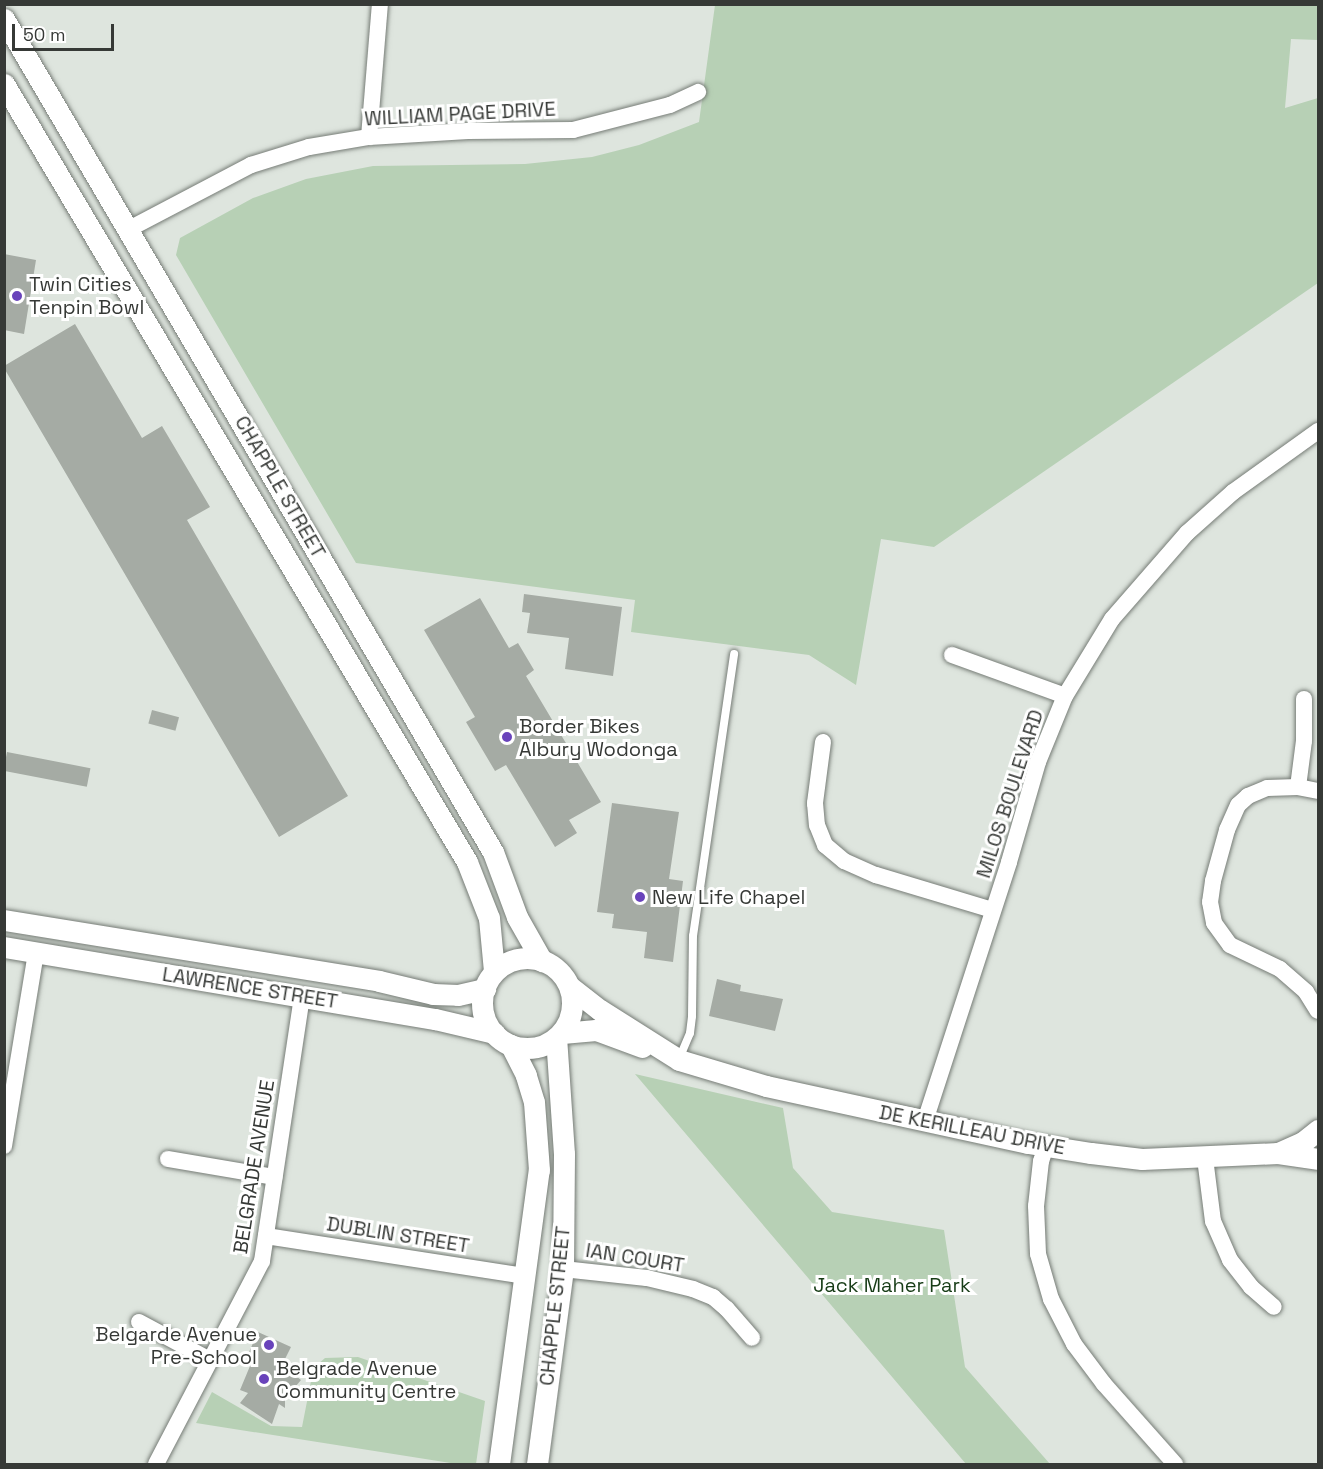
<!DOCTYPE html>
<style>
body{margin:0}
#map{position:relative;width:1323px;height:1469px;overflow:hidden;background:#dee5de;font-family:"Space Grotesk",sans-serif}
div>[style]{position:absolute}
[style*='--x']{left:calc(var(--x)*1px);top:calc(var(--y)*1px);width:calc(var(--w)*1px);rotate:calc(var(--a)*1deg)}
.green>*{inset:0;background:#b7d0b5}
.building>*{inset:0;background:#a5aba4;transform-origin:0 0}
.roads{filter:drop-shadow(0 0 2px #767c76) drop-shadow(0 0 2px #767c76)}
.service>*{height:8px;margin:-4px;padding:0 4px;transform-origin:4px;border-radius:4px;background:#fff}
.minor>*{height:16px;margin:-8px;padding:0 8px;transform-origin:8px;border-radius:8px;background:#fff}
.tertiary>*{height:21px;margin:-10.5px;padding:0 10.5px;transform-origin:10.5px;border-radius:10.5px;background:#fff}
.tertiary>.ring{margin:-10.5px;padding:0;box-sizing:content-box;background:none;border:21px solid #fff;border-radius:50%}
.dots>*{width:16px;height:16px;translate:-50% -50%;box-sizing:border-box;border:3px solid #fff;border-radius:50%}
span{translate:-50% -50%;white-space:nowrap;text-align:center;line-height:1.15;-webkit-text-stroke:6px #fff;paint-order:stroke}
.street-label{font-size:20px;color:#363936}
.poi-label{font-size:20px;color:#363936}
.left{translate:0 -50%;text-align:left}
.right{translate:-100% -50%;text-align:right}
.park-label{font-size:20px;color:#173c16}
.frame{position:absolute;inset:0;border:6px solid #363936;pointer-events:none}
.scale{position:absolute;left:12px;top:24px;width:102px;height:27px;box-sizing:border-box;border:3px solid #363936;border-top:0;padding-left:8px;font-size:18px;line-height:21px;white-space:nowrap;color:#363936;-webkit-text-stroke:4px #fff;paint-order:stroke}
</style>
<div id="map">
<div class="green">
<div style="clip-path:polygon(715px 5px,1318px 5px,1318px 40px,1291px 39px,1285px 108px,1318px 98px,1318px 283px,934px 547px,881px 539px,856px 685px,809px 655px,631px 632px,635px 600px,356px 563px,176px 255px,180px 238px,253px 198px,306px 179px,373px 166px,525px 164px,592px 157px,639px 145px,699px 122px)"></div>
<div style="clip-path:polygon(635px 1074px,783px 1108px,793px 1168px,832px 1212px,944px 1230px,965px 1367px,1050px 1464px,966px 1464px)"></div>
<div style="clip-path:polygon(358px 1357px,485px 1401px,476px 1464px,457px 1464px,196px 1423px,212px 1392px,271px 1426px,302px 1427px,312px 1376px,317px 1365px,325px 1358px)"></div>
</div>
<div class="building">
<div style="clip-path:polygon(4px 254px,36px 260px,24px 334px,4px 330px)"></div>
<div style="clip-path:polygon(75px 324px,142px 438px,162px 426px,210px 507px,187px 520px,348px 796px,279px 837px,4px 368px,4px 366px)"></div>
<div style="clip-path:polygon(524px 594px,622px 607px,613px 676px,565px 669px,569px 638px,527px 633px,530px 613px,522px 612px)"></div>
<div style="clip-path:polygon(480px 598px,509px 648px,518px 643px,534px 670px,526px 676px,601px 802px,569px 820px,577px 833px,555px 847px,506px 765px,495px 771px,466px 722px,475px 717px,424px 630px)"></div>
<div style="left:152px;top:710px;width:28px;height:14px;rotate:15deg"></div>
<div style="left:7px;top:752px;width:85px;height:19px;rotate:11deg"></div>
<div style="clip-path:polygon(612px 803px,679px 812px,669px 879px,683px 881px,673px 962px,644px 958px,647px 932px,612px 928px,614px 914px,597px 912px)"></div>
<div style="clip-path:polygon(717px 979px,741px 985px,740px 991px,783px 999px,775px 1031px,709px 1016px)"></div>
<div style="clip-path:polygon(258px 1332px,291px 1347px,282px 1365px,301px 1380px,285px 1399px,285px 1408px,279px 1404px,272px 1424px,240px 1403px,248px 1393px,240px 1390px,250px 1366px,245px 1361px)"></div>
</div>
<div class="roads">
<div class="service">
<div style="--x:679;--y:1059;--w:28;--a:-67"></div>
<div style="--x:690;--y:1033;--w:17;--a:-83"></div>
<div style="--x:692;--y:1016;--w:80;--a:-89.3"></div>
<div style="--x:693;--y:936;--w:285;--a:-81.7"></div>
</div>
<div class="minor">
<div style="--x:369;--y:137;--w:133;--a:-85.3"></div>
<div style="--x:129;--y:229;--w:138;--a:-27.7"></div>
<div style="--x:251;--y:165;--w:61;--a:-17.2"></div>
<div style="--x:309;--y:147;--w:61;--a:-9.5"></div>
<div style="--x:369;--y:137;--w:99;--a:-3.5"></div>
<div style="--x:468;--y:131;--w:105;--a:-0.5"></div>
<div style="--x:573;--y:130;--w:100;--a:-14.5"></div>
<div style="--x:670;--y:105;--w:31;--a:-25"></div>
<div style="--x:952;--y:655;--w:120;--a:19.9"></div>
<div style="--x:823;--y:742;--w:62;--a:97.5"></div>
<div style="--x:815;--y:803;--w:22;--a:85"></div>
<div style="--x:817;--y:825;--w:22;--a:68"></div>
<div style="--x:825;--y:845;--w:25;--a:40"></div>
<div style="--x:844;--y:861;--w:35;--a:24"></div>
<div style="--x:876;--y:875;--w:122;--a:16.7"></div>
<div style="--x:1298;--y:787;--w:46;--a:-82.6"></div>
<div style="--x:1304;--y:741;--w:42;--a:-90"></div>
<div style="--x:1318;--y:791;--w:20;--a:-169"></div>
<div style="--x:1298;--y:787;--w:31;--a:178"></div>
<div style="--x:1267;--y:788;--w:21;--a:157"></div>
<div style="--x:1248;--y:796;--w:13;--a:138"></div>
<div style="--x:1238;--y:805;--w:27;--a:114"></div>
<div style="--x:1227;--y:830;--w:53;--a:105.4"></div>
<div style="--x:1213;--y:881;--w:21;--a:98"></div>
<div style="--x:1210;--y:902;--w:21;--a:79"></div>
<div style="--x:1214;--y:923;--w:27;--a:54"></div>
<div style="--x:1230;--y:945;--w:55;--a:25.6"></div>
<div style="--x:1280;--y:969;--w:35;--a:41"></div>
<div style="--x:1306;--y:992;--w:22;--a:58"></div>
<div style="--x:925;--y:1121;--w:272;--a:-72"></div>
<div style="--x:1009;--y:862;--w:104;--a:-73.8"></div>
<div style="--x:1038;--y:762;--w:71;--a:-67.8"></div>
<div style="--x:1065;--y:696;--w:90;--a:-58.6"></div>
<div style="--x:1112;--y:619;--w:114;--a:-48.9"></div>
<div style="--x:1187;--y:533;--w:62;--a:-41.7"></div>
<div style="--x:1233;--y:492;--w:105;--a:-35.7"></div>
<div style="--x:4;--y:1146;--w:196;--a:-80.6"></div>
<div style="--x:1046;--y:1146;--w:16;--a:108"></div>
<div style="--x:1041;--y:1161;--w:45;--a:96.3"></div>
<div style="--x:1036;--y:1206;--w:48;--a:87.6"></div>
<div style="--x:1038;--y:1254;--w:47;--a:73.9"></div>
<div style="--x:1051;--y:1299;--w:51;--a:62.9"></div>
<div style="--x:1074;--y:1344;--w:50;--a:53.1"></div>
<div style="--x:1104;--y:1384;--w:107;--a:48.4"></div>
<div style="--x:1205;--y:1158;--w:64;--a:82.8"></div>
<div style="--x:1213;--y:1221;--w:43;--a:66.4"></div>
<div style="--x:1230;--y:1260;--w:34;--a:52"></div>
<div style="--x:1251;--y:1287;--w:30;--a:41"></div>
<div style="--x:168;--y:1159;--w:108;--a:9.6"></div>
<div style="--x:266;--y:1236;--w:261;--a:8.8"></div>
<div style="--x:563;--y:1269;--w:84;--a:6.1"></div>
<div style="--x:647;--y:1278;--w:47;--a:13.4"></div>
<div style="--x:693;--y:1289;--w:22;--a:22"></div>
<div style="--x:713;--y:1297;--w:18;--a:41"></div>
<div style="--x:727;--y:1309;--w:38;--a:49"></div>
<div style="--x:139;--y:1322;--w:81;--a:28.2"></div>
<div style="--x:156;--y:1464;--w:229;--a:-62.4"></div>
<div style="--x:262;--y:1261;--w:268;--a:-81.4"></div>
</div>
<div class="tertiary">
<div style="--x:4;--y:19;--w:966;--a:59.59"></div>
<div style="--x:493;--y:852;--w:69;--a:69.7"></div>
<div style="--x:517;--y:917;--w:51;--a:60.4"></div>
<div style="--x:4;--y:84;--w:905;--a:59.24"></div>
<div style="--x:467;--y:862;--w:60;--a:68.6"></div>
<div style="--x:489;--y:918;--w:53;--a:84.6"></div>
<div style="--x:4;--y:920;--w:380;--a:9.2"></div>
<div style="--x:379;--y:981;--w:56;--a:13.5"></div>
<div style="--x:433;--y:994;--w:25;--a:2"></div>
<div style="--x:458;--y:995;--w:28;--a:-13"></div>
<div style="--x:4;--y:947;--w:437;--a:9.5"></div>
<div style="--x:435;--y:1019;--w:61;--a:13.3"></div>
<div class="ring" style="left:482px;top:958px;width:69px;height:69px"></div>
<div style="--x:569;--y:986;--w:39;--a:38"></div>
<div style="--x:600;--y:1010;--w:93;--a:32.3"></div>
<div style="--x:679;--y:1060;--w:91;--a:16.6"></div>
<div style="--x:766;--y:1086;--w:268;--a:12.3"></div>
<div style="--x:1028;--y:1143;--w:64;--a:9"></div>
<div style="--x:1091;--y:1153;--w:51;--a:6.7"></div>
<div style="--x:1142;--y:1159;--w:136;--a:-2.5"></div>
<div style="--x:1278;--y:1153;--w:40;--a:8.5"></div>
<div style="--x:562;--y:1033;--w:34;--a:-5"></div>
<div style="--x:596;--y:1030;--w:49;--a:20.3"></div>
<div style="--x:1278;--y:1153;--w:27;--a:-24"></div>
<div style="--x:1303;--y:1142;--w:19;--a:-39"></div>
<div style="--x:499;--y:1464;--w:297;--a:-82.3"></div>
<div style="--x:539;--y:1170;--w:68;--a:-94.2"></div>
<div style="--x:534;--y:1102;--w:28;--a:-107"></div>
<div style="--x:526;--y:1075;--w:34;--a:-117"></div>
<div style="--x:537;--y:1464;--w:197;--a:-82.4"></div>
<div style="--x:563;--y:1269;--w:115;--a:-89.5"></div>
<div style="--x:564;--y:1154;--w:116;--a:-93.9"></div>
</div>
</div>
<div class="dots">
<div style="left:17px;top:296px;background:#6943bb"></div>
<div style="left:507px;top:737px;background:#6943bb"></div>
<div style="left:640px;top:897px;background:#6943bb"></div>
<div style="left:269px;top:1345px;background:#6943bb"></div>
<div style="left:264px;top:1379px;background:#6943bb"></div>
</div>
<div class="street-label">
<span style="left:460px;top:114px;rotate:-3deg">WILLIAM PAGE DRIVE</span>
<span style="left:280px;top:487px;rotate:60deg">CHAPPLE STREET</span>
<span style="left:1010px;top:794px;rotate:-72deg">MILOS BOULEVARD</span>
<span style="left:250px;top:988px;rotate:9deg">LAWRENCE STREET</span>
<span style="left:972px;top:1130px;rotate:11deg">DE KERILLEAU DRIVE</span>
<span style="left:254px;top:1167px;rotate:-81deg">BELGRADE AVENUE</span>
<span style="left:398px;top:1235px;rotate:9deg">DUBLIN STREET</span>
<span style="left:635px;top:1258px;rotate:9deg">IAN COURT</span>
<span style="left:555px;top:1306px;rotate:-84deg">CHAPPLE STREET</span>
</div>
<div class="poi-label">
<span class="left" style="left:29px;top:296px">Twin Cities<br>Tenpin Bowl</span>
<span class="left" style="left:519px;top:738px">Border Bikes<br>Albury Wodonga</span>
<span class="left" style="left:652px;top:897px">New Life Chapel</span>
<span class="right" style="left:257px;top:1346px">Belgarde Avenue<br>Pre-School</span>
<span class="left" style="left:276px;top:1380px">Belgrade Avenue<br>Community Centre</span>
</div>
<div class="park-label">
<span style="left:892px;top:1285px">Jack Maher Park</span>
</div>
<div class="frame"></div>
<div class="scale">50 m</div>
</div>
